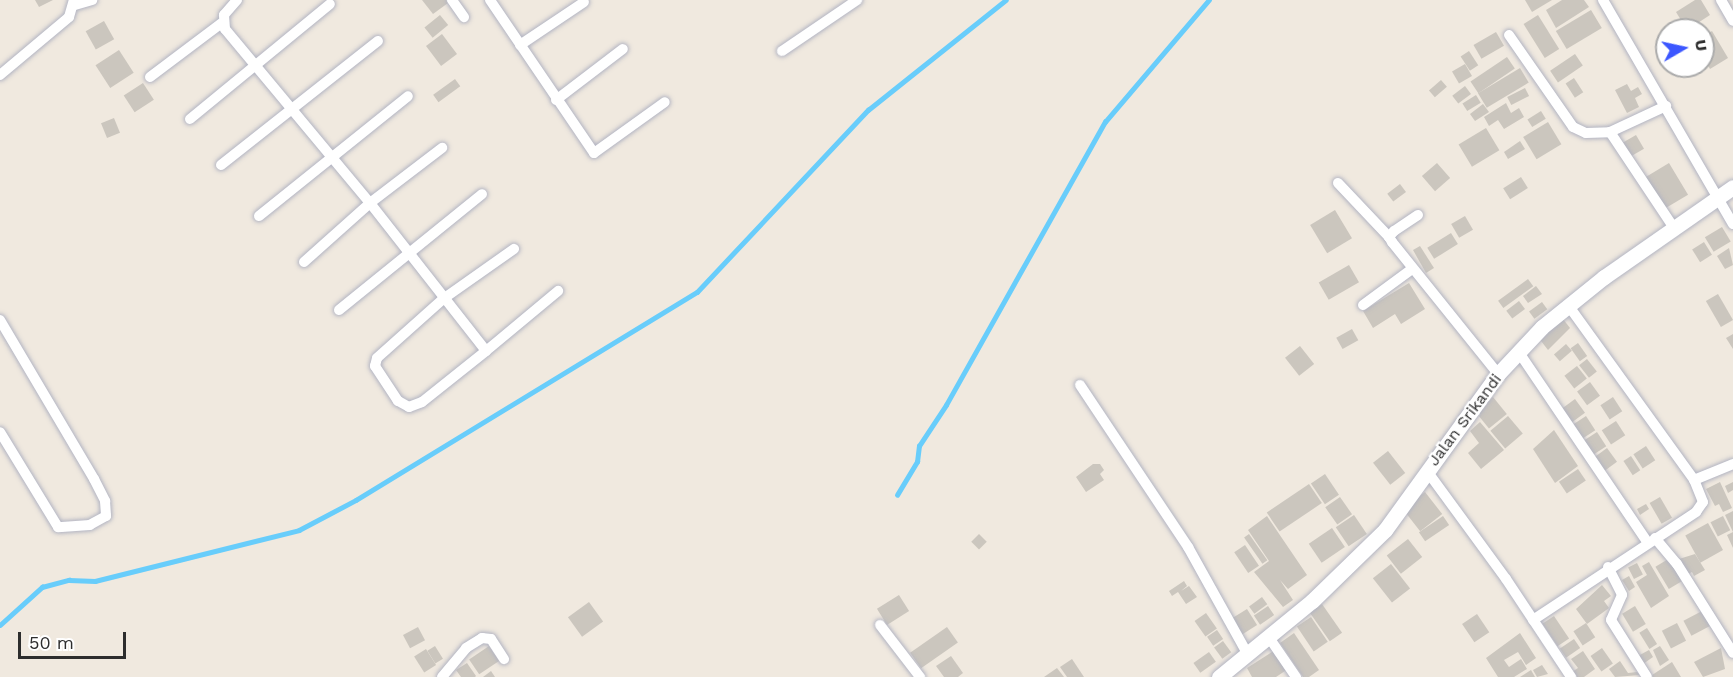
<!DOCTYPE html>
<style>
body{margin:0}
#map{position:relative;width:1733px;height:677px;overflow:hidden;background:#f0e9df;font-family:"Work Sans",sans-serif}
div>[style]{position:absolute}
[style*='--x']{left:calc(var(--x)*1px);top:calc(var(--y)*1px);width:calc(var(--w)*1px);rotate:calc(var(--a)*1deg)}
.stream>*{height:4.5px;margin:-2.25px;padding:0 2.25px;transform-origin:2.25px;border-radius:2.25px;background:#68cdfb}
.building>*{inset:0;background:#cbc6be;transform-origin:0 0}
.roads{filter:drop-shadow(0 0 2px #b2b4c2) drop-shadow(0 0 2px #b2b4c2)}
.street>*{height:10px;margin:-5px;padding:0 5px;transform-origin:5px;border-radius:5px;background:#fff}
.secondary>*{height:15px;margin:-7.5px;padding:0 7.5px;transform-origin:7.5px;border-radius:7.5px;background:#fff}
span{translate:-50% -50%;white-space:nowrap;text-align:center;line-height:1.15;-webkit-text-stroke:4.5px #fff;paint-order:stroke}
.street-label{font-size:16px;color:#2d2d2d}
.north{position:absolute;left:1655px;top:18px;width:60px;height:60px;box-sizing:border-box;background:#fff;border:2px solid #ababab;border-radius:50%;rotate:81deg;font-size:16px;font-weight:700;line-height:24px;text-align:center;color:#2d2d2d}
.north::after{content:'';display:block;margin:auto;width:21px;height:27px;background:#3c57ff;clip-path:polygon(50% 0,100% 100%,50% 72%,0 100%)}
.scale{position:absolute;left:18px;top:632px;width:108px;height:27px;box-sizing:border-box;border:3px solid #2d2d2d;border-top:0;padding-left:8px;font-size:18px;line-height:21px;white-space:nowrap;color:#2d2d2d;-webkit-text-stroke:4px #fff;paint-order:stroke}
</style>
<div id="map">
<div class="stream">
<div style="--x:897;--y:495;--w:39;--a:-59"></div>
<div style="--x:917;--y:462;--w:16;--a:-83"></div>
<div style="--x:919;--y:446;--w:49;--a:-56.6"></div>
<div style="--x:946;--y:405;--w:325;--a:-60.7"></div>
<div style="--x:1105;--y:122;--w:160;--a:-49.6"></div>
<div style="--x:0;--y:625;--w:57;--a:-42.1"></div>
<div style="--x:42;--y:587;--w:28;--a:-15"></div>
<div style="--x:69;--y:580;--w:26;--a:2"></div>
<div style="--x:95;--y:581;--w:210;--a:-14"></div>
<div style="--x:299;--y:530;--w:64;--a:-27.8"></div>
<div style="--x:356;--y:500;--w:399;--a:-31.4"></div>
<div style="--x:697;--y:292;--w:250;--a:-46.8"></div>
<div style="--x:868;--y:110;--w:176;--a:-38.6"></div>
</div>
<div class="building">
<div style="clip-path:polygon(35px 0,53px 0,39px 7px)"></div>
<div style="clip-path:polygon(422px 0,446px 0,448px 3px,433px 14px)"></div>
<div style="clip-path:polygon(1525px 0,1552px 0,1532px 12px)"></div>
<div style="clip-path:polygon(1562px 0,1584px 0,1589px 7px,1556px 28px,1546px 10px)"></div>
<div style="clip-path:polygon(1695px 0,1701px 0,1710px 15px,1687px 30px,1676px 12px)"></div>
<div style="left:1591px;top:10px;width:21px;height:41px;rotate:59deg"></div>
<div style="left:440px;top:15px;width:13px;height:20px;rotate:51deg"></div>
<div style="left:1538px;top:15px;width:40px;height:17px;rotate:58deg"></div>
<div style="left:104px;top:21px;width:21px;height:21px;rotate:61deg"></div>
<div style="clip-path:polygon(1712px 31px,1728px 58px,1710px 69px,1703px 57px,1703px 37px)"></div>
<div style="left:1496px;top:32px;width:16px;height:26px;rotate:60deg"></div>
<div style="left:442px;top:34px;width:25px;height:20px;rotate:53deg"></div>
<div style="left:119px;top:50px;width:27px;height:28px;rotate:57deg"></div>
<div style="left:1469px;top:51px;width:17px;height:10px;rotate:57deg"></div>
<div style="left:1575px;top:54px;width:14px;height:30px;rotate:56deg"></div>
<div style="left:1507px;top:57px;width:14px;height:44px;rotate:56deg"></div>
<div style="left:1465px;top:64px;width:14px;height:15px;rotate:60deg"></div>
<div style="left:1520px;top:68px;width:17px;height:49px;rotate:59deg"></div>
<div style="left:1574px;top:78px;width:17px;height:10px;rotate:57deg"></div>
<div style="left:455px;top:79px;width:9px;height:27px;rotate:54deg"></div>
<div style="left:1441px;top:80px;width:9px;height:16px;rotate:49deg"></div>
<div style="left:143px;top:83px;width:20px;height:23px;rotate:57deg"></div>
<div style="clip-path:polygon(1627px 84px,1631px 91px,1638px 87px,1642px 94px,1635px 98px,1639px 107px,1627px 113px,1615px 90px)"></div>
<div style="left:1465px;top:86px;width:10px;height:16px;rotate:53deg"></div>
<div style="left:1525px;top:88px;width:9px;height:20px;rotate:63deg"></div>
<div style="left:1476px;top:95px;width:9px;height:16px;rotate:58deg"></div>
<div style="clip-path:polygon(1506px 103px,1511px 113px,1519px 108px,1524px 117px,1504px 129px,1498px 120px,1489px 126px,1484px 117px)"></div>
<div style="clip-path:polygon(1483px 104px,1489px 112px,1475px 121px,1470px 114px)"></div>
<div style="left:1541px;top:111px;width:9px;height:16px;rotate:58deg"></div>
<div style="left:114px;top:118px;width:16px;height:14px;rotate:68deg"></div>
<div style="left:1548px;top:122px;width:26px;height:29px;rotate:59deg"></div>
<div style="left:1486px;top:128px;width:26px;height:32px;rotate:59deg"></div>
<div style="left:1636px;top:135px;width:16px;height:15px;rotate:60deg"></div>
<div style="clip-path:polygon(1520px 141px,1525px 149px,1508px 159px,1504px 152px)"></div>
<div style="left:1437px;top:163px;width:20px;height:20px;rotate:49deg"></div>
<div style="left:1669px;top:163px;width:37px;height:27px;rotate:59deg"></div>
<div style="left:1521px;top:177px;width:13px;height:21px;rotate:58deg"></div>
<div style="left:1400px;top:184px;width:10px;height:16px;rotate:53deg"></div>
<div style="left:1335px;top:210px;width:33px;height:29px;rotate:59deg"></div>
<div style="left:1465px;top:216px;width:16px;height:16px;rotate:60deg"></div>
<div style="left:1722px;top:227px;width:17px;height:20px;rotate:59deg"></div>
<div style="left:1451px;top:233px;width:13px;height:28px;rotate:58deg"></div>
<div style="left:1704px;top:242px;width:15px;height:14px;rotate:58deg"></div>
<div style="clip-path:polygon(1420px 246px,1434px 268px,1426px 273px,1413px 250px)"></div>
<div style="clip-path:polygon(1729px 248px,1733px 265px,1725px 269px,1717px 256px)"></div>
<div style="left:1349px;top:265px;width:20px;height:35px;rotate:60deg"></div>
<div style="left:1528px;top:279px;width:9px;height:37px;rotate:54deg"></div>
<div style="clip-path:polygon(1409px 283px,1425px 309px,1401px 324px,1395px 314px,1373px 328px,1363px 311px)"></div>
<div style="clip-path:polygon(1536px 286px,1542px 294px,1528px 303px,1523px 296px)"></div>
<div style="left:1718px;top:294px;width:30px;height:14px;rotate:60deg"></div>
<div style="left:1519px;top:301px;width:10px;height:16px;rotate:53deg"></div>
<div style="left:1542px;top:302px;width:9px;height:16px;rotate:54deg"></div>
<div style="clip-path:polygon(1563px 319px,1570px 328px,1548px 350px,1538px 337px)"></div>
<div style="left:1352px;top:329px;width:13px;height:18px;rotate:61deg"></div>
<div style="clip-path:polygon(1733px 334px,1733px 349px,1726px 338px)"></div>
<div style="left:1578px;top:343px;width:16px;height:9px;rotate:55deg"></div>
<div style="left:1566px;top:344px;width:9px;height:16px;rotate:49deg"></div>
<div style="left:1300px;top:346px;width:23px;height:19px;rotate:52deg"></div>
<div style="left:1587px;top:359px;width:16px;height:10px;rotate:52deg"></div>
<div style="left:1577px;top:366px;width:16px;height:16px;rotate:52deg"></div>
<div style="left:1590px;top:382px;width:17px;height:16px;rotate:54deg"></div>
<div style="left:1493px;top:397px;width:22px;height:23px;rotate:51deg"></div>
<div style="left:1613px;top:397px;width:17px;height:15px;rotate:57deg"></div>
<div style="left:1575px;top:399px;width:17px;height:16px;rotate:54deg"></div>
<div style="left:1508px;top:416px;width:23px;height:23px;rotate:50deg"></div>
<div style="left:1586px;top:416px;width:17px;height:15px;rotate:57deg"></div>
<div style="left:1616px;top:421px;width:17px;height:17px;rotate:57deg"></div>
<div style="clip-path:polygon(1480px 422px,1504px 450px,1481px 469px,1468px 453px,1479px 443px,1470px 431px)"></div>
<div style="clip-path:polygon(1554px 430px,1578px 466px,1555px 483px,1533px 449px)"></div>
<div style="left:1597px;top:432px;width:17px;height:16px;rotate:57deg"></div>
<div style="left:1646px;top:446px;width:17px;height:15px;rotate:57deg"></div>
<div style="left:1607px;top:448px;width:17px;height:16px;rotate:54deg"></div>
<div style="left:1388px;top:451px;width:28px;height:19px;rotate:52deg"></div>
<div style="left:1631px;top:456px;width:17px;height:9px;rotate:57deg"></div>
<div style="clip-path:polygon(1093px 464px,1100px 464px,1104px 470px,1100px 474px,1104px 480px,1086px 492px,1076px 477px)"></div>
<div style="left:1578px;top:469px;width:14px;height:23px;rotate:56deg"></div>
<div style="left:1325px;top:474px;width:25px;height:17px;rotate:56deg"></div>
<div style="clip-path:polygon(1720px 482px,1732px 508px,1723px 512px,1719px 504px,1715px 506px,1706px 489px)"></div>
<div style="clip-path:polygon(1733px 482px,1733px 490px,1728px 493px,1725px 486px)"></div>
<div style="left:1309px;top:484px;width:23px;height:51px;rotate:56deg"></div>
<div style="left:1425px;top:492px;width:28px;height:28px;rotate:52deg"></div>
<div style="left:1340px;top:497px;width:21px;height:18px;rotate:55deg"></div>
<div style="left:1660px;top:497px;width:24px;height:12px;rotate:60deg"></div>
<div style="clip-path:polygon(1646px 504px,1649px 509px,1640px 515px,1637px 509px)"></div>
<div style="clip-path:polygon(1733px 511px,1733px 532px,1725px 515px)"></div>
<div style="left:1354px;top:515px;width:23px;height:22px;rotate:56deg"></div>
<div style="clip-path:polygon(1267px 516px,1307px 575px,1288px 589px,1280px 580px,1293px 600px,1283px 607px,1254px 572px,1269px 561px,1248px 530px)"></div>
<div style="left:1443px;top:516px;width:11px;height:29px;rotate:56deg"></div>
<div style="left:1723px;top:516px;width:16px;height:14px;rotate:63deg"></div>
<div style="left:1708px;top:523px;width:31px;height:26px;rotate:61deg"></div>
<div style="left:1332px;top:528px;width:23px;height:28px;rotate:56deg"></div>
<div style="clip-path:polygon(1733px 532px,1733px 548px,1727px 535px)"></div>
<div style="left:979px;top:534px;width:11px;height:11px;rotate:45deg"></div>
<div style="left:1249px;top:534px;width:32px;height:6px;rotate:55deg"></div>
<div style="left:1408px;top:539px;width:23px;height:27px;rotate:52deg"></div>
<div style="left:1245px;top:545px;width:25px;height:13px;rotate:56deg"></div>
<div style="clip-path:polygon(1695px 554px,1705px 570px,1694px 576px,1692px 572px,1688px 574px,1679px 559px)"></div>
<div style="left:1670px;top:558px;width:26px;height:17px;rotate:59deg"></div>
<div style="clip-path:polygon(1649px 562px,1669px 596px,1651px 608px,1636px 582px,1647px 575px,1642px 566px)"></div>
<div style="left:1637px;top:563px;width:13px;height:10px;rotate:63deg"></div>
<div style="left:1391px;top:564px;width:31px;height:23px;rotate:52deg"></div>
<div style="clip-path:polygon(1629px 576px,1635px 587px,1629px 591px,1622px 580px)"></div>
<div style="clip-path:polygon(1184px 581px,1187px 586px,1181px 591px,1189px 586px,1197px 597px,1186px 604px,1178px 592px,1172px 596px,1169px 591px)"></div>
<div style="clip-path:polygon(1602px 585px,1611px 596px,1604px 601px,1609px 608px,1587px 624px,1576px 609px)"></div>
<div style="left:899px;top:595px;width:19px;height:26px;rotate:58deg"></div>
<div style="left:1262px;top:597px;width:9px;height:16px;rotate:54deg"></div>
<div style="left:589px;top:602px;width:24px;height:26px;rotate:54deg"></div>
<div style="left:1322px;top:604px;width:35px;height:15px;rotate:55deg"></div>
<div style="left:1268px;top:606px;width:11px;height:17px;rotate:56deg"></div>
<div style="left:1635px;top:606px;width:21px;height:15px;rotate:59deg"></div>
<div style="left:1247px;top:609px;width:19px;height:19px;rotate:58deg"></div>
<div style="left:1702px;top:611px;width:17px;height:21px;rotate:62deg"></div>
<div style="left:1206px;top:613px;width:19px;height:14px;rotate:55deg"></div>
<div style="left:1477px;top:614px;width:22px;height:18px;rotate:56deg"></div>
<div style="left:1554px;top:616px;width:27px;height:14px;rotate:56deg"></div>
<div style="left:1311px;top:617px;width:30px;height:17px;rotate:56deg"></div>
<div style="left:1586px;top:623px;width:17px;height:15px;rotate:57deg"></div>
<div style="left:1677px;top:623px;width:20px;height:17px;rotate:63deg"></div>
<div style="left:418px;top:627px;width:15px;height:17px;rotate:62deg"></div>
<div style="left:947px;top:627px;width:19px;height:45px;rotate:55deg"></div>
<div style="left:1647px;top:628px;width:19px;height:9px;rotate:58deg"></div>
<div style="left:1217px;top:630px;width:11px;height:12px;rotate:56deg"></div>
<div style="clip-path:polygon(1294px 633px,1319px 670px,1309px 677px,1303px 677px,1280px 643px)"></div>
<div style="clip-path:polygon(1520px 633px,1536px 658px,1526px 665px,1518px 652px,1504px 660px,1509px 667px,1521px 659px,1527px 669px,1514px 677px,1498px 677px,1486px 658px)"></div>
<div style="left:1574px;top:639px;width:11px;height:17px;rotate:56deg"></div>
<div style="left:1223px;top:641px;width:14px;height:11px;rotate:54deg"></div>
<div style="left:435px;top:646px;width:15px;height:9px;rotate:58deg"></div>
<div style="left:489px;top:646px;width:18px;height:24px;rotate:56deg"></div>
<div style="clip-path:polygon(1660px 646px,1669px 660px,1660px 666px,1653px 650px)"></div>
<div style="left:1602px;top:648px;width:19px;height:14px;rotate:55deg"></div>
<div style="clip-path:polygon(1721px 648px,1725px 669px,1703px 677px,1694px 662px)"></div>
<div style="left:426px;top:649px;width:19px;height:14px;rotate:58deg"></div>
<div style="clip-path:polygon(1275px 650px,1288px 669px,1276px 677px,1252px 677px,1247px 668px)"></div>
<div style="clip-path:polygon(1649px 650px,1653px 657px,1643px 664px,1638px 656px)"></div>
<div style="clip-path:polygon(1583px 651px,1595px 669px,1584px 677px,1575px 677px,1572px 672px,1578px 668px,1571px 659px)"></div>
<div style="left:1209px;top:652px;width:12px;height:19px;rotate:55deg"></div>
<div style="clip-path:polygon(951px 656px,963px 673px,958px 677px,944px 677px,936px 666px)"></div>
<div style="clip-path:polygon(1072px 659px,1084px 677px,1067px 677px,1060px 667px)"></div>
<div style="clip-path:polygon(1620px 661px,1628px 673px,1637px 672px,1640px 675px,1615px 677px,1609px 669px)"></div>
<div style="clip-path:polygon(1672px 662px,1681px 677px,1653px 677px,1652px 675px)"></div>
<div style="clip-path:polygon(467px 663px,476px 676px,475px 677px,461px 677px,456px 670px)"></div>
<div style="clip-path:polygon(1542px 665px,1548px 674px,1537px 677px,1533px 670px)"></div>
<div style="clip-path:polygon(1057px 668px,1064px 677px,1044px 677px)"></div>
<div style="clip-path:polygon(1531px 670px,1535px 677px,1520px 677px)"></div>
<div style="clip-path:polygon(491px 671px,495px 677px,483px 677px)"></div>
</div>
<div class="roads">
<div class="street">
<div style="--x:237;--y:0;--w:20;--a:131"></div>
<div style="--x:224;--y:15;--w:14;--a:86"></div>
<div style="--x:225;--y:29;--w:226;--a:50.2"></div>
<div style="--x:370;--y:203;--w:188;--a:51.9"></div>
<div style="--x:486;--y:351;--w:94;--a:-39.8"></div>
<div style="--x:452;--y:0;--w:21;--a:55"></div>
<div style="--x:490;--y:0;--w:185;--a:55.8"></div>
<div style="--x:594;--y:153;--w:87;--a:-35.7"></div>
<div style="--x:1603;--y:0;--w:259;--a:59.9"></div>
<div style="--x:1721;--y:0;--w:24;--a:60"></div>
<div style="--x:75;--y:5;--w:18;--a:-16"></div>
<div style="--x:1509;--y:35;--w:112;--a:55.2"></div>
<div style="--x:1573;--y:127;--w:14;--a:25"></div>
<div style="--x:1586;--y:133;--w:24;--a:-2"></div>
<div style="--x:1610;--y:132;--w:62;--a:-24.9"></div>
<div style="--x:520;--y:45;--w:77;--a:-33.9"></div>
<div style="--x:782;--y:51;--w:91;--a:-34.2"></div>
<div style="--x:0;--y:75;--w:90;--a:-40"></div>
<div style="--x:69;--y:17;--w:18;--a:-74"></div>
<div style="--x:150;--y:77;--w:91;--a:-37"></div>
<div style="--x:556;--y:100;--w:84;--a:-37.3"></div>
<div style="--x:190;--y:119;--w:181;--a:-39.4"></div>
<div style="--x:1610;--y:132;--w:115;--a:56.3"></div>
<div style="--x:221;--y:165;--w:200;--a:-38.3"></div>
<div style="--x:1338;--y:183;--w:74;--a:46.6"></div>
<div style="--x:1418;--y:215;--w:29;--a:146"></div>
<div style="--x:1394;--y:231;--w:8;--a:130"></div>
<div style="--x:1389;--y:237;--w:6;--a:59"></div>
<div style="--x:1392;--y:242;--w:169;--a:51.2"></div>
<div style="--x:259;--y:216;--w:191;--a:-38.8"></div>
<div style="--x:304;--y:262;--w:89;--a:-41.8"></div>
<div style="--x:370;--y:203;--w:91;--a:-37.4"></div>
<div style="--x:1363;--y:305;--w:61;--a:-36.3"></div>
<div style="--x:1568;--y:305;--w:216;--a:54.2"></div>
<div style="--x:1694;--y:480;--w:42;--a:-22.3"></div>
<div style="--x:339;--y:310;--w:184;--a:-39"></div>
<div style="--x:0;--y:320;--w:185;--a:59.4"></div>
<div style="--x:94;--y:479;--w:25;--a:63"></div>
<div style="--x:105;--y:501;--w:15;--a:86"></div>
<div style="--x:106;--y:516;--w:18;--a:151"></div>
<div style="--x:90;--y:525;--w:32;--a:176"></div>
<div style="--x:58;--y:527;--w:111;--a:-121.4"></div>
<div style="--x:486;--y:351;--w:82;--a:141.4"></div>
<div style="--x:422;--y:402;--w:14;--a:159"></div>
<div style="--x:409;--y:407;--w:13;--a:-151"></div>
<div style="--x:398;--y:401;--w:42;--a:-123.3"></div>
<div style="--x:375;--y:366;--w:8;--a:-76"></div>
<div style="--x:377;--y:358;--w:89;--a:-41.8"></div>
<div style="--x:443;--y:299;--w:87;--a:-35.2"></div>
<div style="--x:1518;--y:351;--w:232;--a:55.9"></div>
<div style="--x:1080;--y:385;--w:195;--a:56.3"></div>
<div style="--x:1188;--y:547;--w:121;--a:60.9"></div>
<div style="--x:1427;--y:471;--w:134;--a:53.8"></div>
<div style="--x:1506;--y:579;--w:118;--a:56.4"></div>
<div style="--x:1655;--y:538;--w:34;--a:50"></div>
<div style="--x:1677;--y:564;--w:105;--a:57.8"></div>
<div style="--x:1608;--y:567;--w:31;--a:63"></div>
<div style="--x:1622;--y:595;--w:27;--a:114"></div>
<div style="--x:1611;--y:620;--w:67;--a:57.7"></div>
<div style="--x:1533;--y:620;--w:196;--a:-33.5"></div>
<div style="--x:1696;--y:512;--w:12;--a:-55"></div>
<div style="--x:1703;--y:502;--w:24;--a:-112"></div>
<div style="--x:880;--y:625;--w:66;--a:52.4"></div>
<div style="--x:1268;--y:636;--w:50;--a:55.7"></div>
<div style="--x:442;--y:677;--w:38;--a:-50"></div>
<div style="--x:466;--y:648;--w:19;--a:-32"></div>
<div style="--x:482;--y:638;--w:9;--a:6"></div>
<div style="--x:491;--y:639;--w:24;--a:57"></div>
</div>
<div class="secondary">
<div style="--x:1219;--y:677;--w:120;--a:-39.3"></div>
<div style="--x:1312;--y:601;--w:102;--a:-44.2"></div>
<div style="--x:1385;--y:530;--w:193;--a:-54.1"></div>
<div style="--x:1498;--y:374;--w:64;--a:-46.9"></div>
<div style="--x:1542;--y:327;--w:80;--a:-38.9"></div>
<div style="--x:1604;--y:277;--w:157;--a:-34.9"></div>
</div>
</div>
<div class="street-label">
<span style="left:1465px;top:420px;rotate:-53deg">Jalan Srikandi</span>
</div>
<div class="north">U</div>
<div class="scale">50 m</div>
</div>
